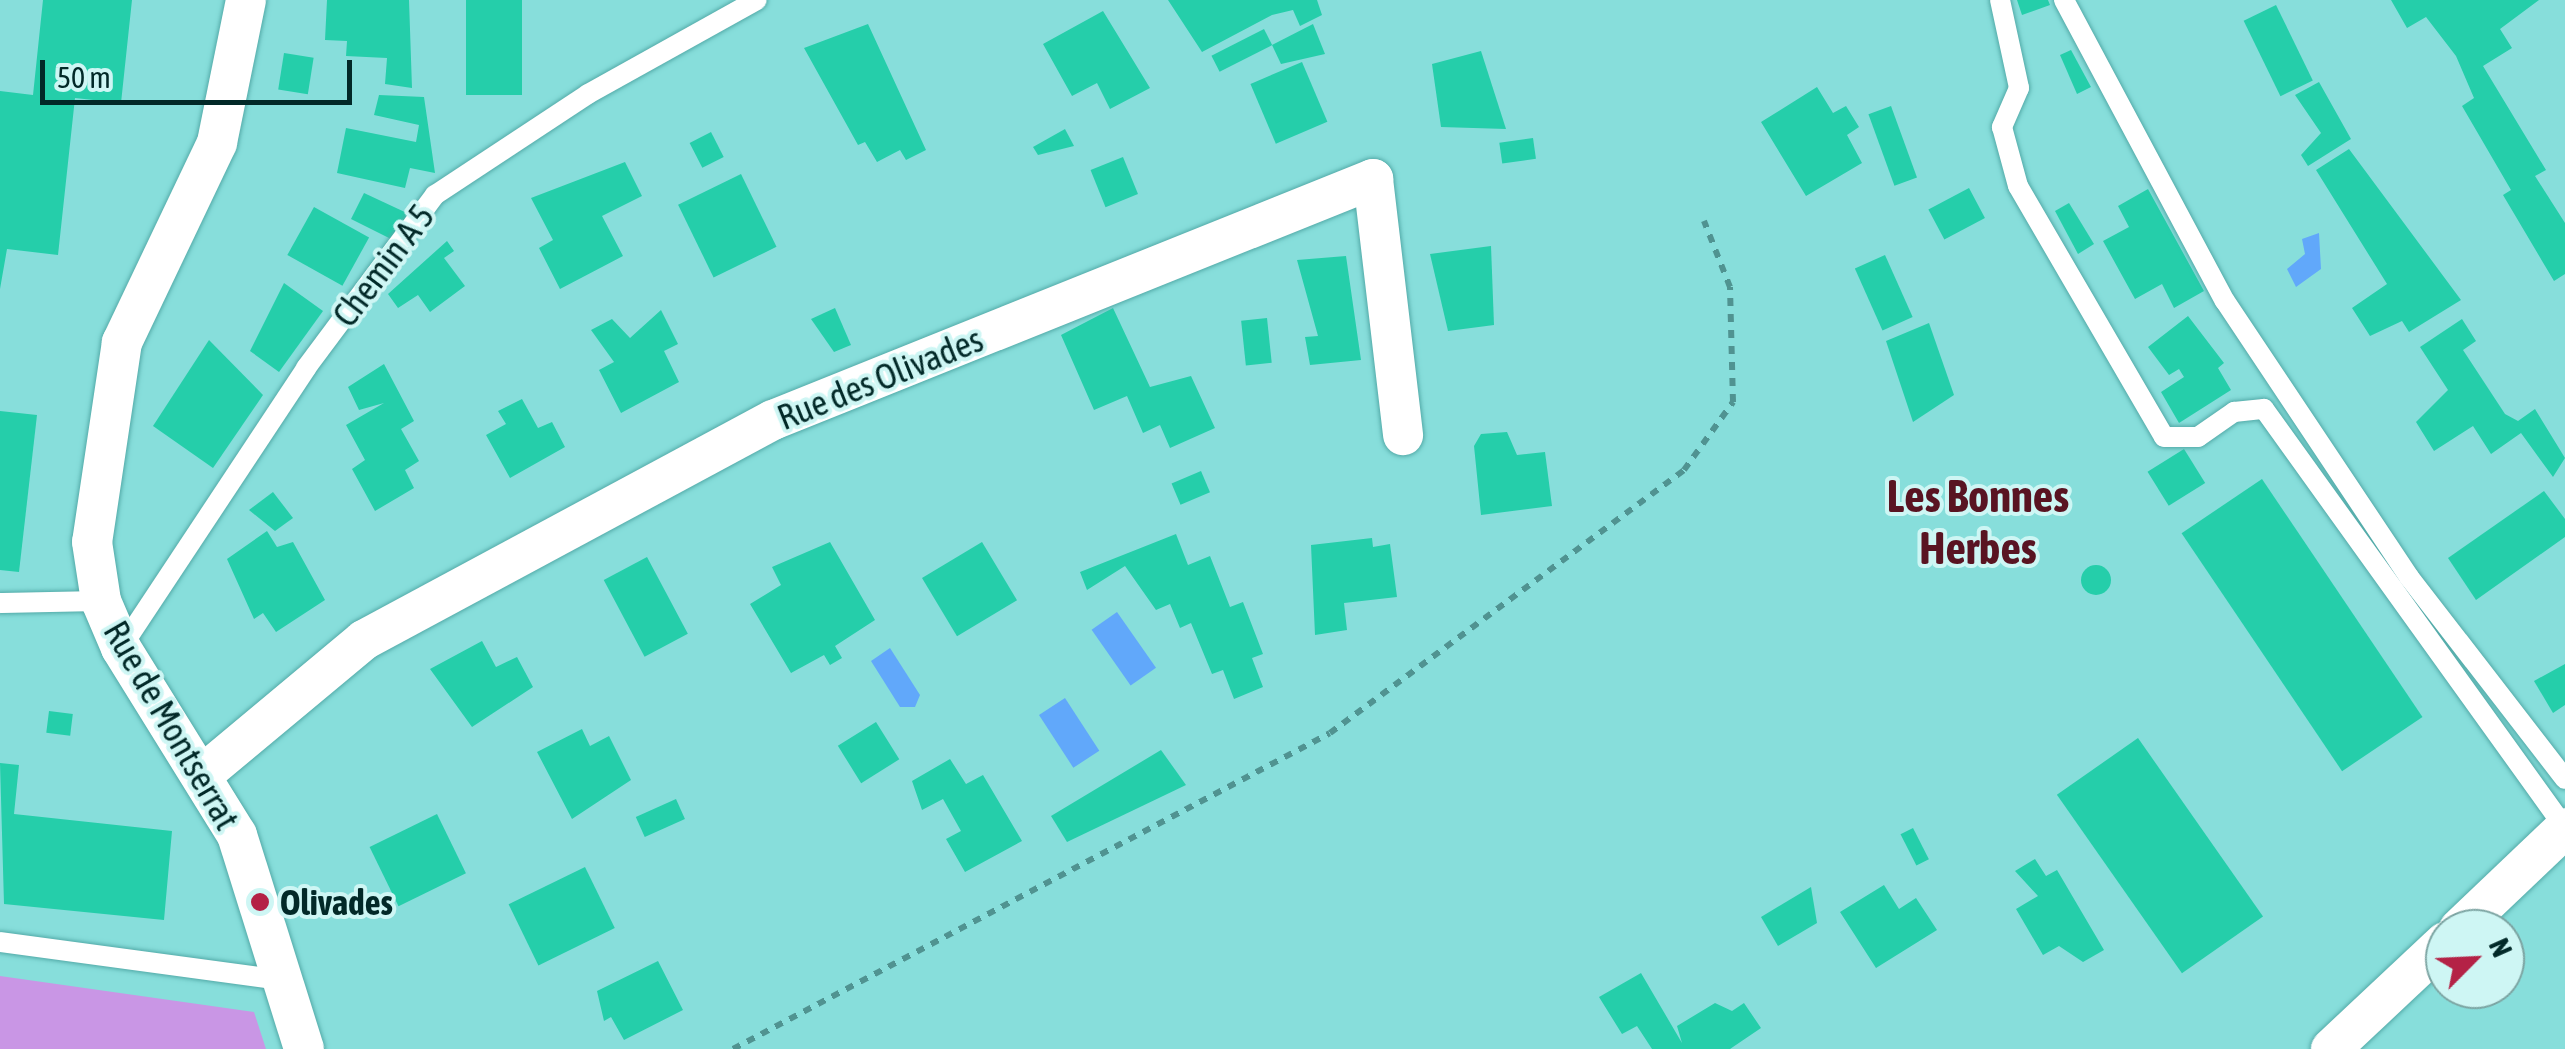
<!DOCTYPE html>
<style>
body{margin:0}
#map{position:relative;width:2565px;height:1049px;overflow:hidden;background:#87dedb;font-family:"Asap Condensed",sans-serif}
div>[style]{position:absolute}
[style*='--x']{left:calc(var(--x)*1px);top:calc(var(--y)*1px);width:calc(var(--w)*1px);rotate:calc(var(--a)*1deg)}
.green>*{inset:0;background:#c996e5}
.water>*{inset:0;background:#61a8fa;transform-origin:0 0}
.building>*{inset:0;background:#25ceaa;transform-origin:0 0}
.round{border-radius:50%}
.path>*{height:6px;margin-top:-3px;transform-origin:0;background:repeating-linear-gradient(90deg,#509391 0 8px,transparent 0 16px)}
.roads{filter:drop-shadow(0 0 2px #53aaa8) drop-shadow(0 0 2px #53aaa8)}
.lane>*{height:20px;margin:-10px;padding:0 10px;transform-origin:10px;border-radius:10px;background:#fff}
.street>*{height:40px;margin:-20px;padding:0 20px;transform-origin:20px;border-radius:20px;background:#fff}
.dots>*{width:28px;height:28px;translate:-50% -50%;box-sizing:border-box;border:5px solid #cef6f4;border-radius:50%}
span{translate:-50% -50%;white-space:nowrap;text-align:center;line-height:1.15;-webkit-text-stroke:8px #cef6f4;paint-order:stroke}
.street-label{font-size:35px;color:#022928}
.poi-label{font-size:35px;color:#022928;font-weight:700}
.left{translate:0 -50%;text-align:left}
.district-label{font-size:45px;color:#591422;font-weight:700}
.north{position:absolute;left:2425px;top:909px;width:100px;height:100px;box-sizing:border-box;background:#cef6f4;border:2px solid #7ca4a2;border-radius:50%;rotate:66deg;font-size:28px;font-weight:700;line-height:40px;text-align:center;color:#022928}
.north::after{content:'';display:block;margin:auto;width:35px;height:45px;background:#b42246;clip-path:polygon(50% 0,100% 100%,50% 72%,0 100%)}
.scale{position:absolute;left:40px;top:60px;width:312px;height:45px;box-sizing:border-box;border:5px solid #022928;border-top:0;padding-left:12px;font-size:30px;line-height:35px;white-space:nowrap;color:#022928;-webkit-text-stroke:8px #cef6f4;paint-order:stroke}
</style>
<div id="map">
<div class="green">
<div style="clip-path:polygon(0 976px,254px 1012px,266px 1049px,0 1049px)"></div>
</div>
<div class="water">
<div style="clip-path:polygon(2319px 233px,2321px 269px,2296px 287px,2287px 269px,2305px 254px,2302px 239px)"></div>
<div style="left:1117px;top:612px;width:68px;height:31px;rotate:55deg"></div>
<div style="clip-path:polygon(890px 648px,920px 695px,915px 707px,900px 707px,871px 661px)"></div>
<div style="left:1065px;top:698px;width:63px;height:31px;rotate:57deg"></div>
</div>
<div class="building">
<div style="clip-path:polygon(43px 0,132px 0,121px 103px,75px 98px,58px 255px,7px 249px,0 289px,0 91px,33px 95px)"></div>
<div style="clip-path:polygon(327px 0,409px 0,412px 88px,385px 84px,387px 58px,346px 56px,347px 41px,325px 40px)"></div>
<div style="left:466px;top:0;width:56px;height:95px"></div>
<div style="clip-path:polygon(1168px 0,1317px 0,1322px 15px,1300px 26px,1293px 10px,1272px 15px,1202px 52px)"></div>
<div style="clip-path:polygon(2017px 0,2048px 0,2050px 5px,2022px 15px)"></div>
<div style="clip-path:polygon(2391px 0,2539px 0,2500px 29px,2512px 48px,2483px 66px,2546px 170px,2535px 176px,2565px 223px,2565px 274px,2554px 281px,2503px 195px,2511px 190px,2462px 106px,2474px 98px,2456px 56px,2426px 17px,2407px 28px)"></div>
<div style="left:2276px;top:5px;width:84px;height:36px;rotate:64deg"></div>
<div style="clip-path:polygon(1103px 11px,1150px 88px,1110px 109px,1097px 83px,1072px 96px,1043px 44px)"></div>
<div style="clip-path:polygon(868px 24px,926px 150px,906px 160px,900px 150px,877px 162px,865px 142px,858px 145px,804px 48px)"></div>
<div style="clip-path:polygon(1313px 24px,1325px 54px,1281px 64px,1272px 45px)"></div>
<div style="left:1264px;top:29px;width:18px;height:59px;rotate:63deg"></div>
<div style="clip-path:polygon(2071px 50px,2091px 87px,2077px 94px,2060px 55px)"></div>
<div style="clip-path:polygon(1481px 51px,1506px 129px,1441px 127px,1432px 64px)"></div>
<div style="left:284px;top:53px;width:30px;height:37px;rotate:9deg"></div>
<div style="left:1302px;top:62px;width:65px;height:56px;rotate:67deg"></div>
<div style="clip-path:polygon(2319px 82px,2351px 139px,2308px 166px,2301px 155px,2321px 133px,2295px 95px)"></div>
<div style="clip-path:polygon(1817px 87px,1833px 113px,1846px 106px,1859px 127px,1847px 135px,1862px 163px,1806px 196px,1761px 122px)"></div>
<div style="clip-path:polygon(379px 95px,424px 97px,435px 173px,410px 168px,405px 188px,337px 173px,346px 128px,416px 142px,419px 125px,374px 115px)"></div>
<div style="left:1891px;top:106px;width:76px;height:24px;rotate:70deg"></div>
<div style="clip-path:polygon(1065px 129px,1074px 146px,1038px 155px,1033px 147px)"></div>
<div style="left:711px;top:132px;width:28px;height:24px;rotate:63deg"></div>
<div style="left:1533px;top:138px;width:21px;height:34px;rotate:82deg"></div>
<div style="clip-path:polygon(2349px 149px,2461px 300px,2409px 332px,2402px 321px,2370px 336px,2352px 308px,2387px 284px,2316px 170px)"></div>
<div style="left:1123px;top:157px;width:40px;height:35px;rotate:68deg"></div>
<div style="clip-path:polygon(625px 162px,642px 196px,602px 216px,623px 256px,560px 289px,539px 248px,553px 240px,531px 198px)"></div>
<div style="left:741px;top:174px;width:81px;height:70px;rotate:64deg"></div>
<div style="left:1969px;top:188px;width:34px;height:46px;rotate:62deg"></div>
<div style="clip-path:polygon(2148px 189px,2204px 291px,2174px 308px,2162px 284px,2135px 299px,2103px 241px,2129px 227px,2118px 206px)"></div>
<div style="clip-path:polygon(364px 193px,409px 214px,391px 239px,351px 219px)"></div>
<div style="clip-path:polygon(2069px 203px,2094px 244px,2078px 254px,2055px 211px)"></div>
<div style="left:314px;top:207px;width:63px;height:55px;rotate:29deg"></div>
<div style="clip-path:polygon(447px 241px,454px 251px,444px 258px,465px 286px,430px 312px,418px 295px,398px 308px,388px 294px)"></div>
<div style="clip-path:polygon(1491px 246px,1494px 325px,1448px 331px,1430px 254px)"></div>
<div style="left:1885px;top:255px;width:68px;height:33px;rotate:66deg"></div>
<div style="clip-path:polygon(1346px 256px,1361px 360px,1310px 365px,1305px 337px,1318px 336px,1297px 260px)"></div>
<div style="clip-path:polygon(284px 283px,323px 311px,279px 372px,250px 351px)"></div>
<div style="clip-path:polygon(835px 308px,851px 345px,834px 352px,811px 319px)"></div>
<div style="clip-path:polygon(1113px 308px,1150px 387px,1191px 376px,1215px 428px,1170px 448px,1160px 425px,1143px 433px,1127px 396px,1094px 410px,1061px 335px)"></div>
<div style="clip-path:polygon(661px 310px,678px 344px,664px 351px,679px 382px,621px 413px,599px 370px,614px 362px,591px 330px,612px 319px,630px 338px)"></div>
<div style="clip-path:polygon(2188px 316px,2224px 363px,2218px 368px,2231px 390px,2179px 423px,2161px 392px,2184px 377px,2179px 369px,2169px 375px,2148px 347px)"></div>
<div style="left:1267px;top:318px;width:45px;height:26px;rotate:84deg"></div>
<div style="clip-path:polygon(2462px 319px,2476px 341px,2463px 350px,2505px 414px,2518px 421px,2535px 409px,2565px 458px,2553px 477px,2521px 433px,2491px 454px,2473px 426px,2434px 451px,2416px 422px,2448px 390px,2420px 347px)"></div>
<div style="clip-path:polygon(1929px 323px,1954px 395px,1913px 422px,1886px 341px)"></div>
<div style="clip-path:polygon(209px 340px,263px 395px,213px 468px,153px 426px)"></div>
<div style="clip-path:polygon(384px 364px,414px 421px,401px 429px,419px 461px,405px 470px,414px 488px,375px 511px,352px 469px,365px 460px,346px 425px,384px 403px,359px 410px,348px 387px)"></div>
<div style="clip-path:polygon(522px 399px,538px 428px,552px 422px,565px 447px,510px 478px,486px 435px,506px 424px,498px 411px)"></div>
<div style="clip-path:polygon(0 411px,37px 415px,19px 572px,0 570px)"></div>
<div style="clip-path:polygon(1507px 432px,1517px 455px,1545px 452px,1552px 506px,1481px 515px,1474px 446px,1481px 434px)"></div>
<div style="left:2184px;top:449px;width:40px;height:43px;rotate:58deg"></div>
<div style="left:1201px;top:471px;width:23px;height:32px;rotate:67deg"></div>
<div style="left:2262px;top:479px;width:287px;height:97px;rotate:56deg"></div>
<div style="clip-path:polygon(2544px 491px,2565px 519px,2565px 537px,2476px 600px,2448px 558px)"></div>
<div style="clip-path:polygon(273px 492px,293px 518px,275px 531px,249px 510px)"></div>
<div style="clip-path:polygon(267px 531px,277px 547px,293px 542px,325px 600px,276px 632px,263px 613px,254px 619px,227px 559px)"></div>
<div style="clip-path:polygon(1176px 534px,1188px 565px,1210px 556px,1230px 607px,1243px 602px,1263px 654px,1252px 658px,1263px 687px,1234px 699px,1223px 670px,1212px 674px,1191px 623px,1180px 628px,1170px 604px,1156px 610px,1125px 566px,1087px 590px,1080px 572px)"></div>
<div style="clip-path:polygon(1372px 538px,1373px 547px,1390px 544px,1397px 597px,1344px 603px,1347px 630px,1315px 635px,1311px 545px)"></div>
<div style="clip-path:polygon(830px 542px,875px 620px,835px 646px,842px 658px,830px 665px,824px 655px,791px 673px,750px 604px,781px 585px,772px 567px)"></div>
<div style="left:982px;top:542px;width:68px;height:70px;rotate:59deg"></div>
<div style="left:647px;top:557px;width:87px;height:49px;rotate:62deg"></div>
<div class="round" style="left:2081px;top:565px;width:30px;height:30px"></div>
<div style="clip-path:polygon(482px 641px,496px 667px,517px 657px,533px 687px,472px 727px,430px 669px)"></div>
<div style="clip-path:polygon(2565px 664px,2565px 705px,2553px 713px,2534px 681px)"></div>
<div style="left:49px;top:711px;width:24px;height:22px;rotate:7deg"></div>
<div style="left:876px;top:722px;width:44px;height:45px;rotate:58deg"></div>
<div style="clip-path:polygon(582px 729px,590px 746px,609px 736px,631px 780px,572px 819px,537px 752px)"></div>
<div style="left:2138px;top:738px;width:218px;height:99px;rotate:55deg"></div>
<div style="clip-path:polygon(1161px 750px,1186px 785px,1067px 842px,1051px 816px)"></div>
<div style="clip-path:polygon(950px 759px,966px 784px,983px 775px,1022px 841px,965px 872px,946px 839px,961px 831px,943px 799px,922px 810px,912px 781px)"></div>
<div style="clip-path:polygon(0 763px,19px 765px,14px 814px,172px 831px,164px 920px,4px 904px)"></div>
<div style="left:676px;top:799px;width:22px;height:44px;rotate:66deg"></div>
<div style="left:437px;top:814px;width:66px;height:75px;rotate:64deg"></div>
<div style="left:1913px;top:828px;width:35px;height:14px;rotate:63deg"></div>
<div style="clip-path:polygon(2035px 859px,2046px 876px,2057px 870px,2104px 950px,2083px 962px,2059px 946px,2043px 955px,2016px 909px,2038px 896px,2015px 871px)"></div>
<div style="left:585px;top:867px;width:68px;height:85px;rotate:64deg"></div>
<div style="clip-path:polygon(1884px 885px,1899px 909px,1916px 898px,1937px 930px,1876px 968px,1840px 912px)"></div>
<div style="clip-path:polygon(1811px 887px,1817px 923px,1778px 946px,1761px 917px)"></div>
<div style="clip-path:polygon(658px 961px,683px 1010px,624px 1040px,611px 1017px,604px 1021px,597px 991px)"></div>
<div style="clip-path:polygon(1641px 973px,1682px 1043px,1677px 1026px,1715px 1003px,1732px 1011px,1744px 1003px,1761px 1028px,1730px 1049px,1652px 1049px,1637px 1026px,1622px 1034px,1599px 997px)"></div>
</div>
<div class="path">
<div style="--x:733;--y:1049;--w:675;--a:-27.89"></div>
<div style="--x:1330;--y:733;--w:441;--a:-36.6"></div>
<div style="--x:1684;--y:470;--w:84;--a:-54.2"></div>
<div style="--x:1733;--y:402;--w:115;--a:-91.5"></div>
<div style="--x:1730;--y:287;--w:71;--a:-111.5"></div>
</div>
<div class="roads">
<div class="lane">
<div style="--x:2000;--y:0;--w:90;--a:77.8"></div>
<div style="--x:2019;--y:88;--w:43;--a:113.6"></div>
<div style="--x:2002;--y:127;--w:61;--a:74.8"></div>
<div style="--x:2018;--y:186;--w:290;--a:59.8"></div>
<div style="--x:2164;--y:437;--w:34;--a:0"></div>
<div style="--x:2198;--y:437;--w:44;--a:-34.8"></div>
<div style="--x:2234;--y:412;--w:30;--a:-6"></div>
<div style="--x:2264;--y:409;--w:516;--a:54.31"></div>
<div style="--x:2064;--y:0;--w:341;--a:61.9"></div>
<div style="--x:2225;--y:301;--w:332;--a:56.3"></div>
<div style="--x:2409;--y:577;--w:255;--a:52.3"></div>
<div style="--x:0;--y:603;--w:101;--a:-1.1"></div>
<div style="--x:121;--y:648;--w:336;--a:-56.5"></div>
<div style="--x:306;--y:368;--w:216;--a:-53.3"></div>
<div style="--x:435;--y:195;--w:183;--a:-33.4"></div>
<div style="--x:588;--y:94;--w:193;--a:-29.1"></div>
<div style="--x:0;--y:942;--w:285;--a:7.7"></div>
</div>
<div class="street">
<div style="--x:246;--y:0;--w:146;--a:101.5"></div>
<div style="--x:217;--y:143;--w:221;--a:115.5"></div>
<div style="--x:122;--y:342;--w:202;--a:98.5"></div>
<div style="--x:92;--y:542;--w:60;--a:81.3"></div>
<div style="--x:101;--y:601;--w:51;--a:66.9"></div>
<div style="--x:121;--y:648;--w:220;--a:58.2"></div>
<div style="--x:237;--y:835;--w:224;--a:72.6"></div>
<div style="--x:202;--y:775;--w:211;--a:-39.8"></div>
<div style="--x:364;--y:640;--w:464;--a:-28.3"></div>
<div style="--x:773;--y:420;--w:647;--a:-21.88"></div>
<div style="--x:1373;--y:179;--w:258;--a:83.3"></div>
<div style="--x:2459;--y:929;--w:146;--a:-43.6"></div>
<div style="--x:2331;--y:1049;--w:156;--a:-43.2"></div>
</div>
</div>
<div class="dots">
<div style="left:260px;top:902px;background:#b42246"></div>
</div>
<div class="street-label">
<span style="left:383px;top:265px;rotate:-53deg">Chemin A 5</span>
<span style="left:880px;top:378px;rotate:-22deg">Rue des Olivades</span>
<span style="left:172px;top:725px;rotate:60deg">Rue de Montserrat</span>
</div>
<div class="poi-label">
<span class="left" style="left:280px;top:902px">Olivades</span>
</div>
<div class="district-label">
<span style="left:1978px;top:523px">Les Bonnes<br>Herbes</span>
</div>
<div class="north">N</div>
<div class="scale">50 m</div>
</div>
